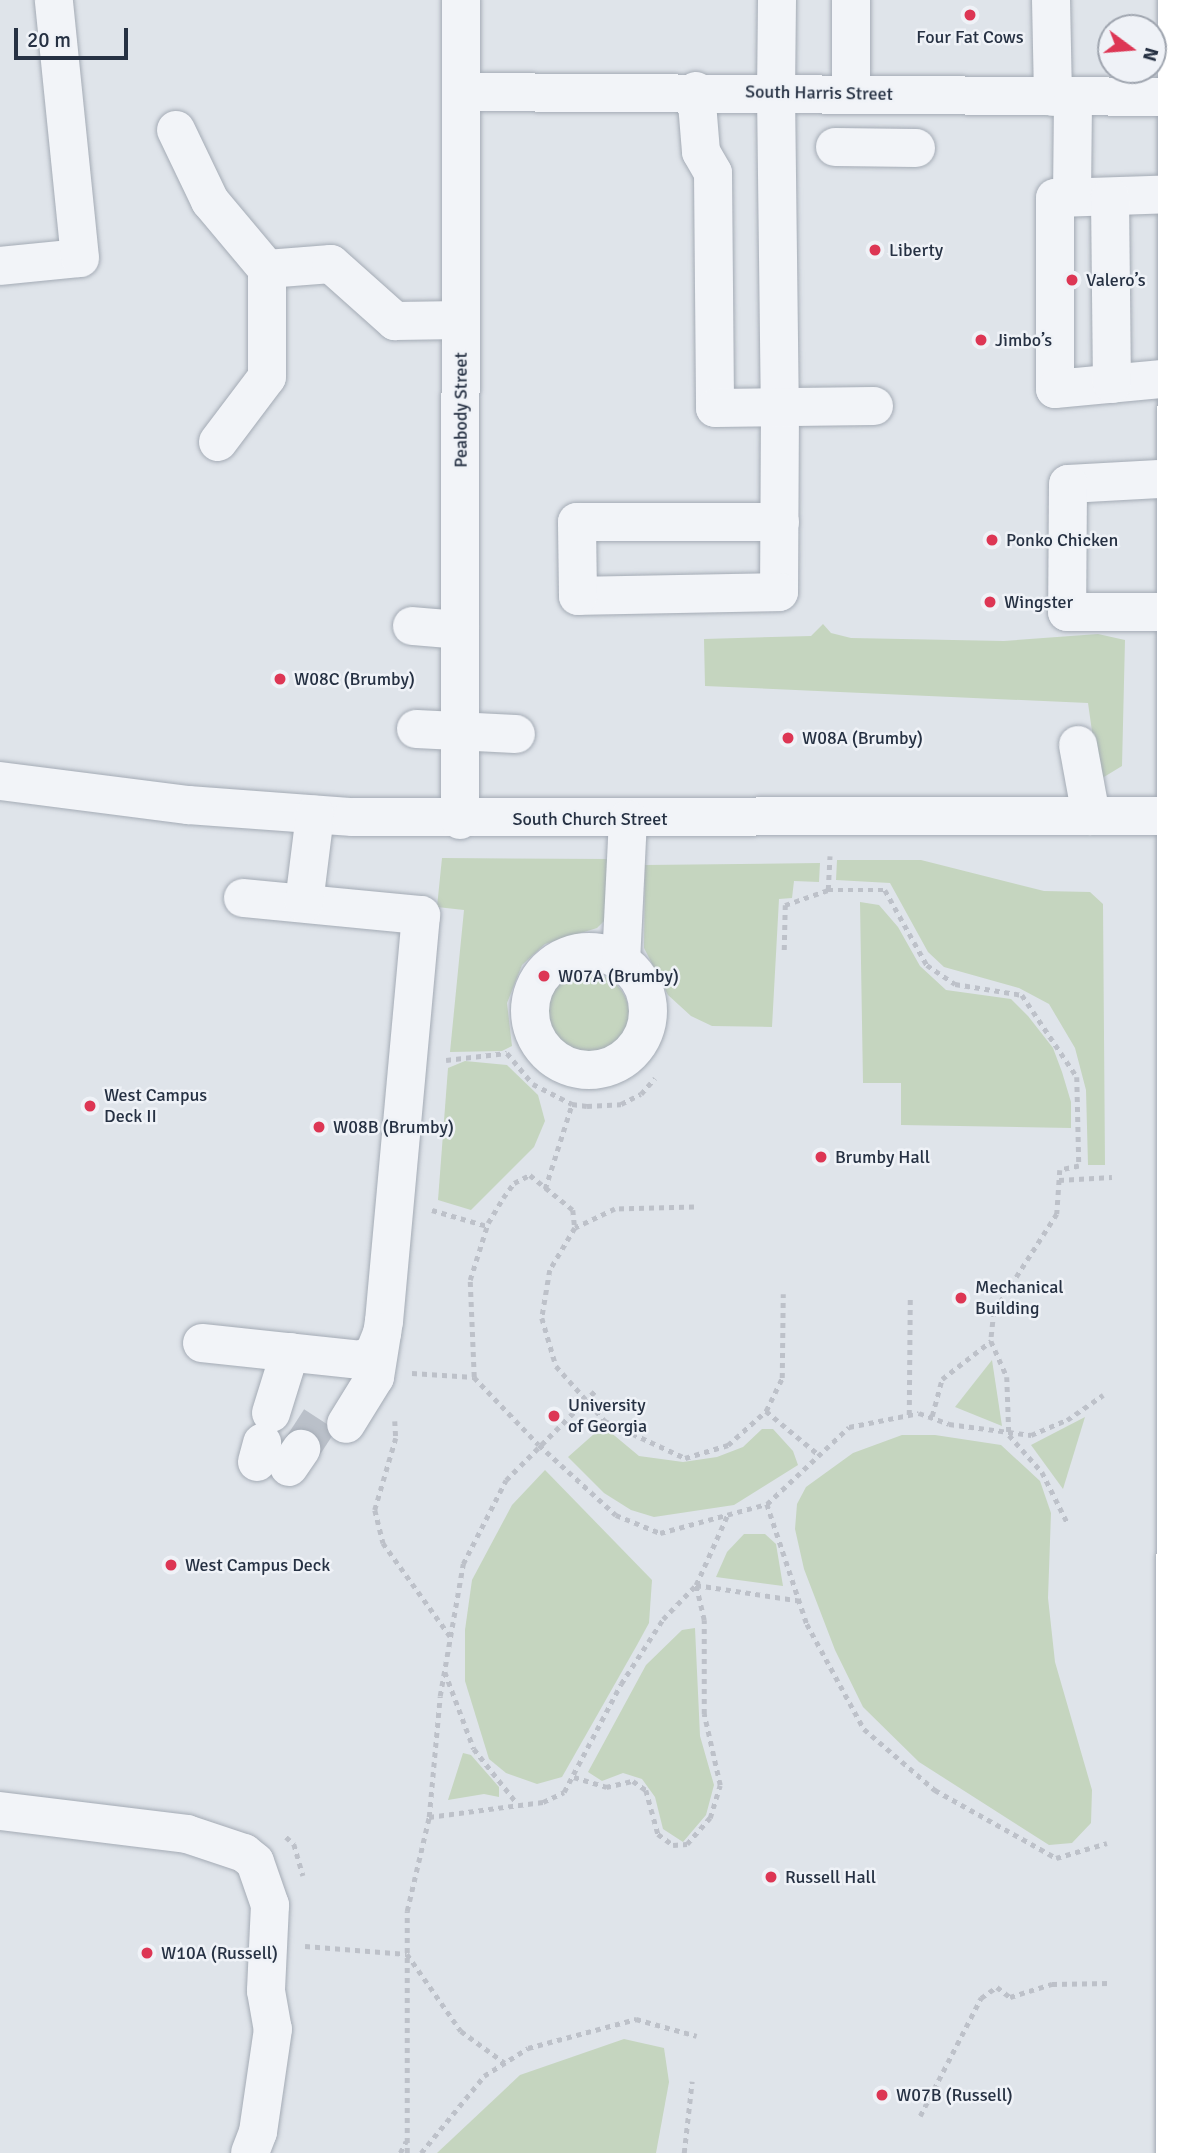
<!DOCTYPE html>
<meta charset="utf-8">
<style>
body{margin:0}
#map{position:relative;width:1181px;height:2153px;overflow:hidden;background:#dfe4ea;font-family:Signika,sans-serif}
div>[style]{position:absolute}
[style*='--x']{left:calc(var(--x)*1px);top:calc(var(--y)*1px);width:calc(var(--w)*1px);rotate:calc(var(--a)*1deg)}
.green>*{inset:0;background:#c5d5bf}
.round{border-radius:50%}
.minor-tunnel>*{height:38px;margin-top:-19px;transform-origin:0;background:repeating-linear-gradient(90deg,#bac0c9 0 38px,transparent 0 57px)}
.path>*{height:4.5px;margin-top:-2.25px;transform-origin:0;background:repeating-linear-gradient(90deg,#bdc1c9 0 5px,transparent 0 10px)}
.roads{filter:drop-shadow(0 0 2px #a4abb5) drop-shadow(0 0 2px #a4abb5)}
.minor>*{height:38px;margin:-19px;padding:0 19px;transform-origin:19px;border-radius:19px;background:#f2f4f8}
.minor>.ring{margin:-19px;padding:0;box-sizing:content-box;background:none;border:38px solid #f2f4f8;border-radius:50%}
.major>*{height:38px;margin:-19px;padding:0 19px;transform-origin:19px;border-radius:19px;background:#fff}
.dots>*{width:19px;height:19px;translate:-50% -50%;box-sizing:border-box;border:4px solid #eff2f7;border-radius:50%}
span{translate:-50% -50%;white-space:nowrap;text-align:center;line-height:1.15;-webkit-text-stroke:5px #eff2f7;paint-order:stroke}
.poi-label{font-size:18px;color:#263143}
.left{translate:0 -50%;text-align:left}
.street-label{font-size:18px;color:#263143}
.north{position:absolute;left:1097px;top:14px;width:70px;height:70px;box-sizing:border-box;background:#eff2f7;border:2px solid #9fa5af;border-radius:50%;rotate:106deg;font-size:19px;font-weight:700;line-height:28px;text-align:center;color:#263143}
.north::after{content:'';display:block;margin:auto;width:24px;height:32px;background:#dd3654;clip-path:polygon(50% 0,100% 100%,50% 72%,0 100%)}
.scale{position:absolute;left:14px;top:28px;width:114px;height:32px;box-sizing:border-box;border:4px solid #263143;border-top:0;padding-left:9px;font-size:21px;line-height:24px;white-space:nowrap;color:#263143;-webkit-text-stroke:5px #eff2f7;paint-order:stroke}
</style>
<div id="map">
<div class="green">
<div style="clip-path:polygon(823px 624px,831px 633px,851px 638px,1004px 641px,1098px 634px,1125px 640px,1122px 766px,1099px 780px,1088px 703px,705px 686px,704px 639px,811px 636px)"></div>
<div style="clip-path:polygon(442px 858px,610px 859px,606px 919px,597px 928px,545px 944px,522px 965px,507px 1003px,512px 1046px,502px 1051px,450px 1052px,464px 910px,437px 907px)"></div>
<div style="clip-path:polygon(837px 860px,921px 860px,1044px 891px,1090px 892px,1103px 904px,1105px 1165px,1088px 1165px,1086px 1090px,1075px 1048px,1049px 1004px,1019px 988px,944px 967px,928px 952px,890px 883px,836px 880px)"></div>
<div style="clip-path:polygon(820px 863px,819px 882px,794px 881px,792px 898px,779px 899px,772px 1027px,712px 1026px,691px 1016px,668px 995px,644px 948px,645px 865px)"></div>
<div style="clip-path:polygon(860px 902px,879px 905px,898px 927px,920px 966px,946px 990px,1011px 999px,1028px 1016px,1053px 1048px,1062px 1072px,1071px 1102px,1071px 1128px,901px 1125px,901px 1083px,863px 1083px)"></div>
<div class="round" style="left:547px;top:973px;width:82px;height:82px"></div>
<div style="clip-path:polygon(465px 1061px,507px 1065px,538px 1095px,545px 1121px,534px 1147px,471px 1210px,438px 1200px,448px 1068px)"></div>
<div style="clip-path:polygon(992px 1360px,1002px 1426px,955px 1407px)"></div>
<div style="clip-path:polygon(1085px 1417px,1063px 1489px,1031px 1445px)"></div>
<div style="clip-path:polygon(603px 1426px,639px 1456px,683px 1462px,717px 1457px,743px 1447px,762px 1429px,773px 1429px,793px 1451px,798px 1465px,734px 1505px,654px 1517px,631px 1510px,604px 1493px,568px 1457px)"></div>
<div style="clip-path:polygon(902px 1435px,935px 1435px,1001px 1445px,1040px 1481px,1051px 1513px,1048px 1598px,1055px 1662px,1092px 1790px,1091px 1823px,1072px 1843px,1049px 1845px,919px 1762px,863px 1707px,835px 1650px,804px 1569px,795px 1529px,797px 1504px,806px 1487px,853px 1453px)"></div>
<div style="clip-path:polygon(545px 1470px,652px 1580px,649px 1623px,637px 1645px,562px 1777px,537px 1784px,506px 1773px,489px 1759px,465px 1681px,465px 1630px,472px 1580px,512px 1505px)"></div>
<div style="clip-path:polygon(744px 1534px,765px 1534px,776px 1544px,783px 1586px,716px 1577px,727px 1552px)"></div>
<div style="clip-path:polygon(695px 1628px,700px 1736px,714px 1785px,706px 1815px,683px 1842px,663px 1829px,655px 1797px,642px 1779px,623px 1773px,602px 1781px,588px 1772px,646px 1665px,682px 1630px)"></div>
<div style="clip-path:polygon(463px 1753px,471px 1755px,499px 1787px,499px 1797px,484px 1794px,448px 1800px)"></div>
<div style="clip-path:polygon(624px 2039px,664px 2048px,669px 2082px,656px 2153px,437px 2153px,520px 2075px)"></div>
</div>
<div class="minor-tunnel">
<div style="--x:301;--y:1449;--w:35;--a:-57"></div>
</div>
<div class="path">
<div style="--x:828;--y:890;--w:34;--a:-87"></div>
<div style="--x:784;--y:950;--w:45;--a:-88.7"></div>
<div style="--x:785;--y:905;--w:46;--a:-19.2"></div>
<div style="--x:828;--y:890;--w:57;--a:0"></div>
<div style="--x:885;--y:890;--w:86;--a:60.8"></div>
<div style="--x:927;--y:965;--w:34;--a:34"></div>
<div style="--x:955;--y:984;--w:68;--a:9.3"></div>
<div style="--x:1022;--y:995;--w:99;--a:56.1"></div>
<div style="--x:1077;--y:1077;--w:89;--a:88.7"></div>
<div style="--x:1079;--y:1166;--w:19;--a:168"></div>
<div style="--x:1060;--y:1170;--w:44;--a:93.9"></div>
<div style="--x:1057;--y:1214;--w:117;--a:122.7"></div>
<div style="--x:994;--y:1312;--w:29;--a:96"></div>
<div style="--x:991;--y:1341;--w:39;--a:66"></div>
<div style="--x:1007;--y:1377;--w:58;--a:88"></div>
<div style="--x:1009;--y:1435;--w:50;--a:48.3"></div>
<div style="--x:1042;--y:1472;--w:56;--a:63.4"></div>
<div style="--x:446;--y:1060;--w:61;--a:-6.5"></div>
<div style="--x:507;--y:1053;--w:40;--a:50"></div>
<div style="--x:533;--y:1084;--w:44;--a:27.1"></div>
<div style="--x:572;--y:1104;--w:15;--a:8"></div>
<div style="--x:587;--y:1106;--w:34;--a:-3"></div>
<div style="--x:621;--y:1104;--w:22;--a:-27"></div>
<div style="--x:641;--y:1094;--w:21;--a:-49"></div>
<div style="--x:1059;--y:1180;--w:53;--a:-3.2"></div>
<div style="--x:545;--y:1189;--w:89;--a:-72.4"></div>
<div style="--x:694;--y:1207;--w:79;--a:178.5"></div>
<div style="--x:615;--y:1209;--w:44;--a:154.6"></div>
<div style="--x:575;--y:1228;--w:49;--a:120.8"></div>
<div style="--x:550;--y:1270;--w:49;--a:99.5"></div>
<div style="--x:542;--y:1318;--w:50;--a:73.7"></div>
<div style="--x:556;--y:1366;--w:74;--a:48.3"></div>
<div style="--x:605;--y:1421;--w:88;--a:24.8"></div>
<div style="--x:685;--y:1458;--w:45;--a:-16.8"></div>
<div style="--x:728;--y:1445;--w:51;--a:-41.8"></div>
<div style="--x:766;--y:1411;--w:69;--a:39.7"></div>
<div style="--x:432;--y:1210;--w:57;--a:16.2"></div>
<div style="--x:412;--y:1373;--w:62;--a:3.7"></div>
<div style="--x:474;--y:1377;--w:94;--a:46.3"></div>
<div style="--x:539;--y:1445;--w:104;--a:42.3"></div>
<div style="--x:616;--y:1515;--w:48;--a:22.2"></div>
<div style="--x:660;--y:1533;--w:111;--a:-15.2"></div>
<div style="--x:767;--y:1504;--w:112;--a:-43.2"></div>
<div style="--x:849;--y:1427;--w:71;--a:-11.3"></div>
<div style="--x:919;--y:1413;--w:32;--a:20"></div>
<div style="--x:949;--y:1424;--w:83;--a:7.6"></div>
<div style="--x:1031;--y:1435;--w:39;--a:-23"></div>
<div style="--x:1067;--y:1420;--w:44;--a:-34.8"></div>
<div style="--x:474;--y:1377;--w:97;--a:-92.4"></div>
<div style="--x:470;--y:1280;--w:60;--a:-72.5"></div>
<div style="--x:488;--y:1223;--w:29;--a:-59"></div>
<div style="--x:503;--y:1198;--w:19;--a:-54"></div>
<div style="--x:514;--y:1183;--w:18;--a:-27"></div>
<div style="--x:530;--y:1175;--w:55;--a:39.1"></div>
<div style="--x:573;--y:1210;--w:18;--a:84"></div>
<div style="--x:766;--y:1411;--w:37;--a:-64"></div>
<div style="--x:782;--y:1378;--w:84;--a:-89.3"></div>
<div style="--x:909;--y:1415;--w:116;--a:-89.5"></div>
<div style="--x:932;--y:1416;--w:38;--a:-75"></div>
<div style="--x:942;--y:1379;--w:62;--a:-37.8"></div>
<div style="--x:395;--y:1421;--w:17;--a:87"></div>
<div style="--x:396;--y:1438;--w:75;--a:106.3"></div>
<div style="--x:375;--y:1510;--w:34;--a:76"></div>
<div style="--x:383;--y:1543;--w:115;--a:54.2"></div>
<div style="--x:767;--y:1504;--w:126;--a:71.6"></div>
<div style="--x:807;--y:1624;--w:119;--a:61.5"></div>
<div style="--x:864;--y:1729;--w:94;--a:40.7"></div>
<div style="--x:935;--y:1790;--w:139;--a:29.3"></div>
<div style="--x:1056;--y:1858;--w:53;--a:-16.4"></div>
<div style="--x:445;--y:1672;--w:82;--a:69.4"></div>
<div style="--x:474;--y:1749;--w:68;--a:51.6"></div>
<div style="--x:574;--y:1777;--w:34;--a:17"></div>
<div style="--x:606;--y:1787;--w:28;--a:-13"></div>
<div style="--x:633;--y:1781;--w:16;--a:35"></div>
<div style="--x:646;--y:1790;--w:46;--a:74.7"></div>
<div style="--x:658;--y:1834;--w:19;--a:36"></div>
<div style="--x:673;--y:1845;--w:14;--a:-4"></div>
<div style="--x:687;--y:1844;--w:35;--a:-49"></div>
<div style="--x:710;--y:1818;--w:34;--a:-73"></div>
<div style="--x:720;--y:1785;--w:73;--a:-102.7"></div>
<div style="--x:704;--y:1714;--w:94;--a:-90"></div>
<div style="--x:704;--y:1620;--w:36;--a:-103"></div>
<div style="--x:696;--y:1585;--w:107;--a:8.6"></div>
<div style="--x:429;--y:1817;--w:115;--a:-7.5"></div>
<div style="--x:543;--y:1802;--w:23;--a:-25"></div>
<div style="--x:564;--y:1792;--w:122;--a:-62.2"></div>
<div style="--x:621;--y:1684;--w:77;--a:-57.1"></div>
<div style="--x:663;--y:1619;--w:47;--a:-45.9"></div>
<div style="--x:696;--y:1585;--w:76;--a:-65.8"></div>
<div style="--x:286;--y:1837;--w:11;--a:41"></div>
<div style="--x:294;--y:1844;--w:33;--a:74"></div>
<div style="--x:305;--y:1946;--w:102;--a:4.5"></div>
<div style="--x:407;--y:1954;--w:94;--a:55"></div>
<div style="--x:461;--y:2031;--w:54;--a:36"></div>
<div style="--x:920;--y:2116;--w:133;--a:-62.7"></div>
<div style="--x:981;--y:1998;--w:19;--a:-35"></div>
<div style="--x:997;--y:1987;--w:16;--a:38"></div>
<div style="--x:1010;--y:1997;--w:44;--a:-17.2"></div>
<div style="--x:1052;--y:1984;--w:58;--a:-1"></div>
<div style="--x:400;--y:2153;--w:13;--a:-63"></div>
<div style="--x:407;--y:2153;--w:242;--a:-90"></div>
<div style="--x:407;--y:1911;--w:97;--a:-76.8"></div>
<div style="--x:429;--y:1817;--w:121;--a:-84.8"></div>
<div style="--x:440;--y:1696;--w:134;--a:-80.1"></div>
<div style="--x:463;--y:1564;--w:94;--a:-62.9"></div>
<div style="--x:506;--y:1480;--w:127;--a:-45"></div>
<div style="--x:421;--y:2153;--w:99;--a:-50.7"></div>
<div style="--x:484;--y:2076;--w:52;--a:-32.5"></div>
<div style="--x:528;--y:2048;--w:112;--a:-15"></div>
<div style="--x:636;--y:2019;--w:63;--a:15.6"></div>
<div style="--x:684;--y:2153;--w:72;--a:-83.7"></div>
</div>
<div class="roads">
<div class="minor">
<div style="--x:777;--y:0;--w:93;--a:90.6"></div>
<div style="--x:776;--y:93;--w:315;--a:89.3"></div>
<div style="--x:780;--y:408;--w:184;--a:90.3"></div>
<div style="--x:779;--y:592;--w:201;--a:178.9"></div>
<div style="--x:578;--y:596;--w:74;--a:-90.8"></div>
<div style="--x:577;--y:522;--w:203;--a:0"></div>
<div style="--x:851;--y:0;--w:94;--a:90"></div>
<div style="--x:1051;--y:0;--w:97;--a:88.8"></div>
<div style="--x:696;--y:91;--w:61;--a:85.3"></div>
<div style="--x:701;--y:152;--w:24;--a:60"></div>
<div style="--x:713;--y:173;--w:235;--a:89.5"></div>
<div style="--x:715;--y:408;--w:159;--a:-0.7"></div>
<div style="--x:462;--y:92;--w:715;--a:0.4"></div>
<div style="--x:176;--y:130;--w:79;--a:64.4"></div>
<div style="--x:210;--y:201;--w:89;--a:50"></div>
<div style="--x:267;--y:269;--w:64;--a:-4.5"></div>
<div style="--x:331;--y:264;--w:86;--a:41.7"></div>
<div style="--x:395;--y:321;--w:66;--a:-0.9"></div>
<div style="--x:835;--y:147;--w:81;--a:0.7"></div>
<div style="--x:1177;--y:194;--w:122;--a:178.1"></div>
<div style="--x:1055;--y:198;--w:191;--a:90"></div>
<div style="--x:1055;--y:389;--w:127;--a:-5.4"></div>
<div style="--x:1072;--y:197;--w:99;--a:-89.4"></div>
<div style="--x:1110;--y:197;--w:187;--a:89.4"></div>
<div style="--x:0;--y:266;--w:80;--a:-5.7"></div>
<div style="--x:80;--y:258;--w:259;--a:-95.8"></div>
<div style="--x:218;--y:442;--w:81;--a:-53"></div>
<div style="--x:267;--y:377;--w:108;--a:-90"></div>
<div style="--x:1177;--y:478;--w:109;--a:176.8"></div>
<div style="--x:1068;--y:484;--w:128;--a:90.4"></div>
<div style="--x:1067;--y:612;--w:110;--a:0"></div>
<div style="--x:412;--y:626;--w:48;--a:4.8"></div>
<div style="--x:416;--y:729;--w:100;--a:2.9"></div>
<div style="--x:1078;--y:745;--w:72;--a:79.6"></div>
<div style="--x:0;--y:781;--w:190;--a:7.3"></div>
<div style="--x:188;--y:805;--w:165;--a:4.2"></div>
<div style="--x:353;--y:817;--w:828;--a:-0.07"></div>
<div style="--x:460;--y:820;--w:820;--a:-89.93"></div>
<div style="--x:243;--y:898;--w:179;--a:5.5"></div>
<div style="--x:421;--y:915;--w:408;--a:95.2"></div>
<div style="--x:384;--y:1321;--w:57;--a:99.1"></div>
<div style="--x:375;--y:1377;--w:55;--a:121.7"></div>
<div style="--x:304;--y:903;--w:89;--a:-82.9"></div>
<div class="ring" style="left:530px;top:952px;width:80px;height:80px"></div>
<div style="--x:621;--y:962;--w:143;--a:-87.2"></div>
<div style="--x:202;--y:1343;--w:160;--a:6.1"></div>
<div style="--x:361;--y:1360;--w:15;--a:-28"></div>
<div style="--x:374;--y:1353;--w:22;--a:-68"></div>
<div style="--x:271;--y:1413;--w:64;--a:-72.7"></div>
<div style="--x:257;--y:1462;--w:20;--a:-75"></div>
<div style="--x:289;--y:1467;--w:22;--a:-56"></div>
<div style="--x:0;--y:1811;--w:188;--a:7"></div>
<div style="--x:187;--y:1834;--w:60;--a:18.4"></div>
<div style="--x:244;--y:1853;--w:14;--a:39"></div>
<div style="--x:255;--y:1862;--w:46;--a:70.8"></div>
<div style="--x:270;--y:1905;--w:86;--a:92.7"></div>
<div style="--x:266;--y:1991;--w:39;--a:80"></div>
<div style="--x:273;--y:2029;--w:104;--a:98.3"></div>
<div style="--x:258;--y:2132;--w:22;--a:111"></div>
</div>
<div class="major">
<div style="--x:1175;--y:2153;--w:2153;--a:-89.95"></div>
</div>
</div>
<div class="dots">
<div style="left:970px;top:15px;background:#dd3654"></div>
<div style="left:875px;top:250px;background:#dd3654"></div>
<div style="left:1072px;top:280px;background:#dd3654"></div>
<div style="left:981px;top:340px;background:#dd3654"></div>
<div style="left:992px;top:540px;background:#dd3654"></div>
<div style="left:990px;top:602px;background:#dd3654"></div>
<div style="left:280px;top:679px;background:#dd3654"></div>
<div style="left:788px;top:738px;background:#dd3654"></div>
<div style="left:544px;top:976px;background:#dd3654"></div>
<div style="left:90px;top:1106px;background:#dd3654"></div>
<div style="left:319px;top:1127px;background:#dd3654"></div>
<div style="left:821px;top:1157px;background:#dd3654"></div>
<div style="left:961px;top:1298px;background:#dd3654"></div>
<div style="left:554px;top:1416px;background:#dd3654"></div>
<div style="left:171px;top:1565px;background:#dd3654"></div>
<div style="left:771px;top:1877px;background:#dd3654"></div>
<div style="left:147px;top:1953px;background:#dd3654"></div>
<div style="left:882px;top:2095px;background:#dd3654"></div>
</div>
<div class="poi-label">
<span style="left:970px;top:37px">Four Fat Cows</span>
<span class="left" style="left:889px;top:250px">Liberty</span>
<span class="left" style="left:1086px;top:280px">Valero’s</span>
<span class="left" style="left:995px;top:340px">Jimbo’s</span>
<span class="left" style="left:1006px;top:540px">Ponko Chicken</span>
<span class="left" style="left:1004px;top:602px">Wingster</span>
<span class="left" style="left:294px;top:679px">W08C (Brumby)</span>
<span class="left" style="left:802px;top:738px">W08A (Brumby)</span>
<span class="left" style="left:558px;top:976px">W07A (Brumby)</span>
<span class="left" style="left:104px;top:1106px">West Campus<br>Deck II</span>
<span class="left" style="left:333px;top:1127px">W08B (Brumby)</span>
<span class="left" style="left:835px;top:1157px">Brumby Hall</span>
<span class="left" style="left:975px;top:1298px">Mechanical<br>Building</span>
<span class="left" style="left:568px;top:1416px">University<br>of Georgia</span>
<span class="left" style="left:185px;top:1565px">West Campus Deck</span>
<span class="left" style="left:785px;top:1877px">Russell Hall</span>
<span class="left" style="left:161px;top:1953px">W10A (Russell)</span>
<span class="left" style="left:896px;top:2095px">W07B (Russell)</span>
</div>
<div class="street-label">
<span style="left:819px;top:93px;rotate:1deg">South Harris Street</span>
<span style="left:461px;top:410px;rotate:-90deg">Peabody Street</span>
<span style="left:590px;top:819px">South Church Street</span>
</div>
<div class="north">N</div>
<div class="scale">20 m</div>
</div>
